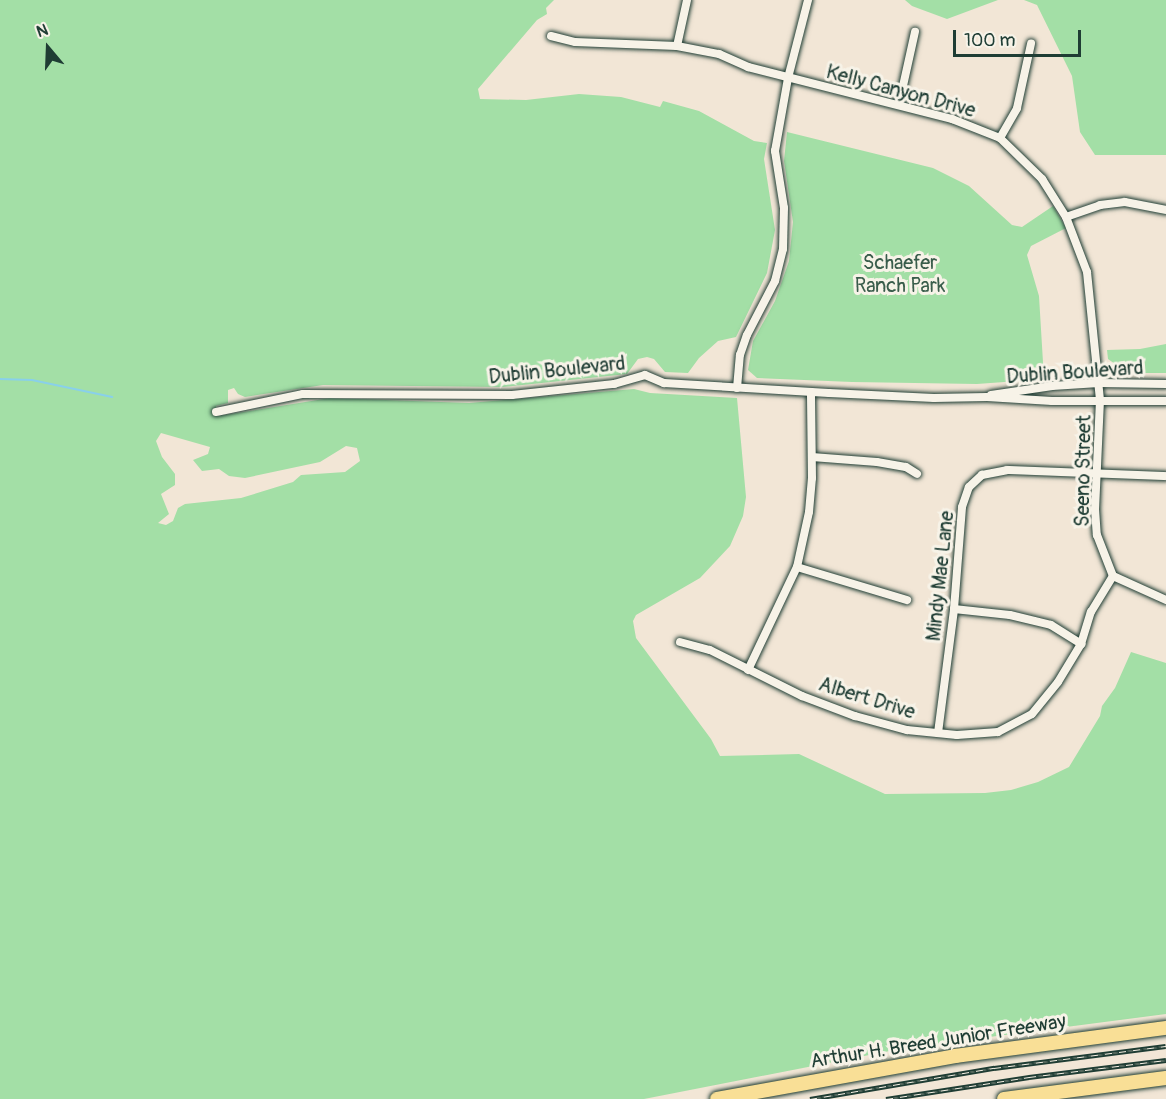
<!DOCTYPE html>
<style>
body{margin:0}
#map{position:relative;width:1166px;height:1099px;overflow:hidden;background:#f2e6d6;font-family:Pangolin,sans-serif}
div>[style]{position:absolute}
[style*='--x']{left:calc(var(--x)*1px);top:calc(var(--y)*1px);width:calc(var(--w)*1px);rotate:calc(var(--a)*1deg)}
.green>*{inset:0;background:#a3dfa6}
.stream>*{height:2px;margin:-1px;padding:0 1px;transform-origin:1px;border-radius:1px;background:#89d0ea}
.roads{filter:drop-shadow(0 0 2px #1f3d34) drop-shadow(0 0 2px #1f3d34)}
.street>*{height:8px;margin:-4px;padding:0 4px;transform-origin:4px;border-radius:4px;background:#f7f3e8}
.highway>*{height:14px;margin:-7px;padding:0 7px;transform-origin:7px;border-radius:7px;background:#f9df96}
.rail>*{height:4.5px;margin-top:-2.25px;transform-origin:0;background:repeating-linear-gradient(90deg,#f7f3e8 0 7px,#1f3d34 0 14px);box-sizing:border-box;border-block:2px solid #1f3d34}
span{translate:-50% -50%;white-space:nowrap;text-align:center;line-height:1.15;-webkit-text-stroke:6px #f7f3e8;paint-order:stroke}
.street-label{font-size:20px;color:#1f3d34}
.park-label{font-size:20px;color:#395d4b}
.north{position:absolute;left:18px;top:18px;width:60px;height:60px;-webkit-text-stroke:4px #f7f3e8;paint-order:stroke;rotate:341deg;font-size:16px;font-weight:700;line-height:24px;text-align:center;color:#1f3d34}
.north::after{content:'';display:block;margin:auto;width:21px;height:27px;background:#1f3d34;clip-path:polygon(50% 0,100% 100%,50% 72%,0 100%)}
.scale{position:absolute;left:953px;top:30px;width:128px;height:27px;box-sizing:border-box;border:3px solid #1f3d34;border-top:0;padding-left:8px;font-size:18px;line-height:21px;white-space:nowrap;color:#1f3d34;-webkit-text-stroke:4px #f7f3e8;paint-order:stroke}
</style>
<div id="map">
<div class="green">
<div style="clip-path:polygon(evenodd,0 0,554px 0,546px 8px,547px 14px,537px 20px,478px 89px,480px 99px,526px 100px,579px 94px,621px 97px,660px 107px,663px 101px,699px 111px,754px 141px,767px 143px,764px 159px,775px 230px,767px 273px,736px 337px,718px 341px,699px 358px,688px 373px,665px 372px,654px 359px,647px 357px,638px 359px,627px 374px,503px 387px,323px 385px,245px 397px,238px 394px,234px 388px,228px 390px,228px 403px,216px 406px,218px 416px,330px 398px,469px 403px,634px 389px,650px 393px,737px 398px,746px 497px,743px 516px,730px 546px,700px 578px,636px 615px,633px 621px,636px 638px,711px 739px,720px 756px,799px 754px,885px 794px,985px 793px,1011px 790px,1038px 782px,1069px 767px,1100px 716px,1102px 706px,1115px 688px,1131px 652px,1166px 663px,1166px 1014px,905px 1048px,644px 1099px,0 1099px,0 0,161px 433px,210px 447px,208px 454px,193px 460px,202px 471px,219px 469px,229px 476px,245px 478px,320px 462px,346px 446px,357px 448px,360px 461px,345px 472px,301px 475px,293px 482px,241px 498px,185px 504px,178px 508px,173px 521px,166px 525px,158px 523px,169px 514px,161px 494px,175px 485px,175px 474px,162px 457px,156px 441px,161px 433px)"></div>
<div style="clip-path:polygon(905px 0,998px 0,947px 19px,912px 6px)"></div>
<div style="clip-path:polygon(1024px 0,1166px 0,1166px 155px,1095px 155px,1080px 132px,1072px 76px,1037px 5px)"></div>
<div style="clip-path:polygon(787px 132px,933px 168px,969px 186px,1012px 225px,1022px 227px,1053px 206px,1066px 228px,1031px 246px,1027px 255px,1039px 296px,1044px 379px,977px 384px,852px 382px,757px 378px,748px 370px,753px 341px,775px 301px,789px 261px,793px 222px,784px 161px)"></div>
<div style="clip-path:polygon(1166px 344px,1166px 373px,1119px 373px,1118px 366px,1108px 359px,1107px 350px,1140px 349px)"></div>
</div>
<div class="stream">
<div style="--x:0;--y:379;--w:32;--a:2"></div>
<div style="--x:32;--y:380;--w:82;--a:12"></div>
</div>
<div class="roads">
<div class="street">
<div style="--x:551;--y:36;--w:25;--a:14"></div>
<div style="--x:575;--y:42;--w:102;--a:2.2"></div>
<div style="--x:677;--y:46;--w:43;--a:10.8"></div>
<div style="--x:719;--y:54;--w:32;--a:24"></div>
<div style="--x:748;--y:67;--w:211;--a:14.3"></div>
<div style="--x:952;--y:119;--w:52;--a:21.6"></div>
<div style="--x:1000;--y:138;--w:59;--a:44.3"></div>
<div style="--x:1042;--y:179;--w:45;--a:57.7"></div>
<div style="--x:1066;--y:217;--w:59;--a:69.1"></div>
<div style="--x:1087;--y:272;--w:129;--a:84.2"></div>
<div style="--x:1100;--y:400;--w:109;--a:92.6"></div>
<div style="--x:1095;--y:509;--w:26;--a:86"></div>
<div style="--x:1097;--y:535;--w:44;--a:68.7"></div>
<div style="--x:677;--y:46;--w:47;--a:-77.7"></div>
<div style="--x:899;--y:104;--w:74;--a:-77.5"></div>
<div style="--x:1000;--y:138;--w:34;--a:-60"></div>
<div style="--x:1017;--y:108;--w:66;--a:-77.7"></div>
<div style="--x:1066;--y:217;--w:36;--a:-19"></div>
<div style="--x:1100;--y:205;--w:25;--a:-7"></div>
<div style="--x:1125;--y:202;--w:42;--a:11"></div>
<div style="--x:737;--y:388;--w:33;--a:-85"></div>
<div style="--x:740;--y:355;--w:21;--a:-71"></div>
<div style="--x:747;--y:335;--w:61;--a:-62.6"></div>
<div style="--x:775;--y:281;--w:33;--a:-76"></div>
<div style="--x:783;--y:249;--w:41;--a:-88.6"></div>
<div style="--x:784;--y:208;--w:58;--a:-99"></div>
<div style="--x:775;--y:151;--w:74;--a:-79.9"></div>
<div style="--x:788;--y:78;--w:81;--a:-75.6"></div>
<div style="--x:991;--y:395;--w:62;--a:-8.4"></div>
<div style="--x:1052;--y:386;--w:47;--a:-3.7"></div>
<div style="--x:1099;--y:383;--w:67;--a:0.9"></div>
<div style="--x:216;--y:412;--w:89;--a:-11.7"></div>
<div style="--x:303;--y:394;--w:209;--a:0.3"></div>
<div style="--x:512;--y:395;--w:103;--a:-6.2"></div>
<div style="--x:614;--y:384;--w:32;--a:-16"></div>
<div style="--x:645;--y:375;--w:21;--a:23"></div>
<div style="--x:664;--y:383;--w:165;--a:3.5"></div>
<div style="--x:829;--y:393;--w:105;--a:2.7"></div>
<div style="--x:934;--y:398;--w:53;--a:-1.1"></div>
<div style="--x:987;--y:397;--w:65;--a:3.5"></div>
<div style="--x:1052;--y:401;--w:114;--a:0"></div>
<div style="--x:812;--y:457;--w:65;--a:4.4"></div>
<div style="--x:877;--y:462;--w:29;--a:10"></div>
<div style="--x:906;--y:467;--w:13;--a:32"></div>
<div style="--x:797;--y:567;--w:115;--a:16.7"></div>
<div style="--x:1113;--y:576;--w:58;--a:24.4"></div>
<div style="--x:954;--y:609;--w:56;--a:6.1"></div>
<div style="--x:1010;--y:615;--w:42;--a:13.7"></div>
<div style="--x:1051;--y:625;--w:36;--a:32"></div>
<div style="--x:680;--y:642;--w:31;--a:15"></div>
<div style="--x:710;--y:650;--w:103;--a:26.6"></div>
<div style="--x:802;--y:696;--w:57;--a:20.7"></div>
<div style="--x:855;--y:716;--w:54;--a:15.1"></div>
<div style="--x:907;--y:730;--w:50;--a:5.7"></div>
<div style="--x:957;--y:735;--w:41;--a:-4.2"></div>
<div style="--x:998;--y:732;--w:38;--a:-28"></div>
<div style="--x:1032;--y:714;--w:41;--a:-50.9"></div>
<div style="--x:1058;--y:682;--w:44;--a:-58.8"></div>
<div style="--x:1081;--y:644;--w:34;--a:-73"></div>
<div style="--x:1091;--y:612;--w:42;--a:-58.6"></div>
<div style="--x:748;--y:670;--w:114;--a:-64.6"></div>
<div style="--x:797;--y:567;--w:56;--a:-77.7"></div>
<div style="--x:809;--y:512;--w:34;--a:-85"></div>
<div style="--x:812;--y:478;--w:86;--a:-90.7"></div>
<div style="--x:938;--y:733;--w:125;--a:-82.6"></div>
<div style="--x:954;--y:609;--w:102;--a:-85.5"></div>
<div style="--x:962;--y:507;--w:21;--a:-71"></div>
<div style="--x:969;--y:487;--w:18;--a:-43"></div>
<div style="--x:982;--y:475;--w:25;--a:-11"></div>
<div style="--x:1007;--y:470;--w:159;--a:2.2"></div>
</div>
<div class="highway">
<div style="--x:717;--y:1099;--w:242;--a:-10.2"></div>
<div style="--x:955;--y:1056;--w:213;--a:-7.6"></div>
<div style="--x:1004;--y:1099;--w:163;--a:-7.4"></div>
</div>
</div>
<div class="rail">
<div style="--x:810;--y:1099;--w:187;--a:-9.6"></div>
<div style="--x:994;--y:1068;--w:173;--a:-7.3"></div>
<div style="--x:886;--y:1099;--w:145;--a:-8.7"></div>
<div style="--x:1029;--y:1077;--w:138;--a:-7.1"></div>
</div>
<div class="street-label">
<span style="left:901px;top:91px;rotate:15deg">Kelly Canyon Drive</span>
<span style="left:557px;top:370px;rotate:-6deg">Dublin Boulevard</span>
<span style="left:1075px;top:372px;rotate:-4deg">Dublin Boulevard</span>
<span style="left:1083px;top:471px;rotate:-89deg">Seeno Street</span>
<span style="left:940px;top:576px;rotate:-84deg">Mindy Mae Lane</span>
<span style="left:867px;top:698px;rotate:17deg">Albert Drive</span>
<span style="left:938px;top:1041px;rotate:-9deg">Arthur H. Breed Junior Freeway</span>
</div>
<div class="park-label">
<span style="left:900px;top:274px">Schaefer<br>Ranch Park</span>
</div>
<div class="north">N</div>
<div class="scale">100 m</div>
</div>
